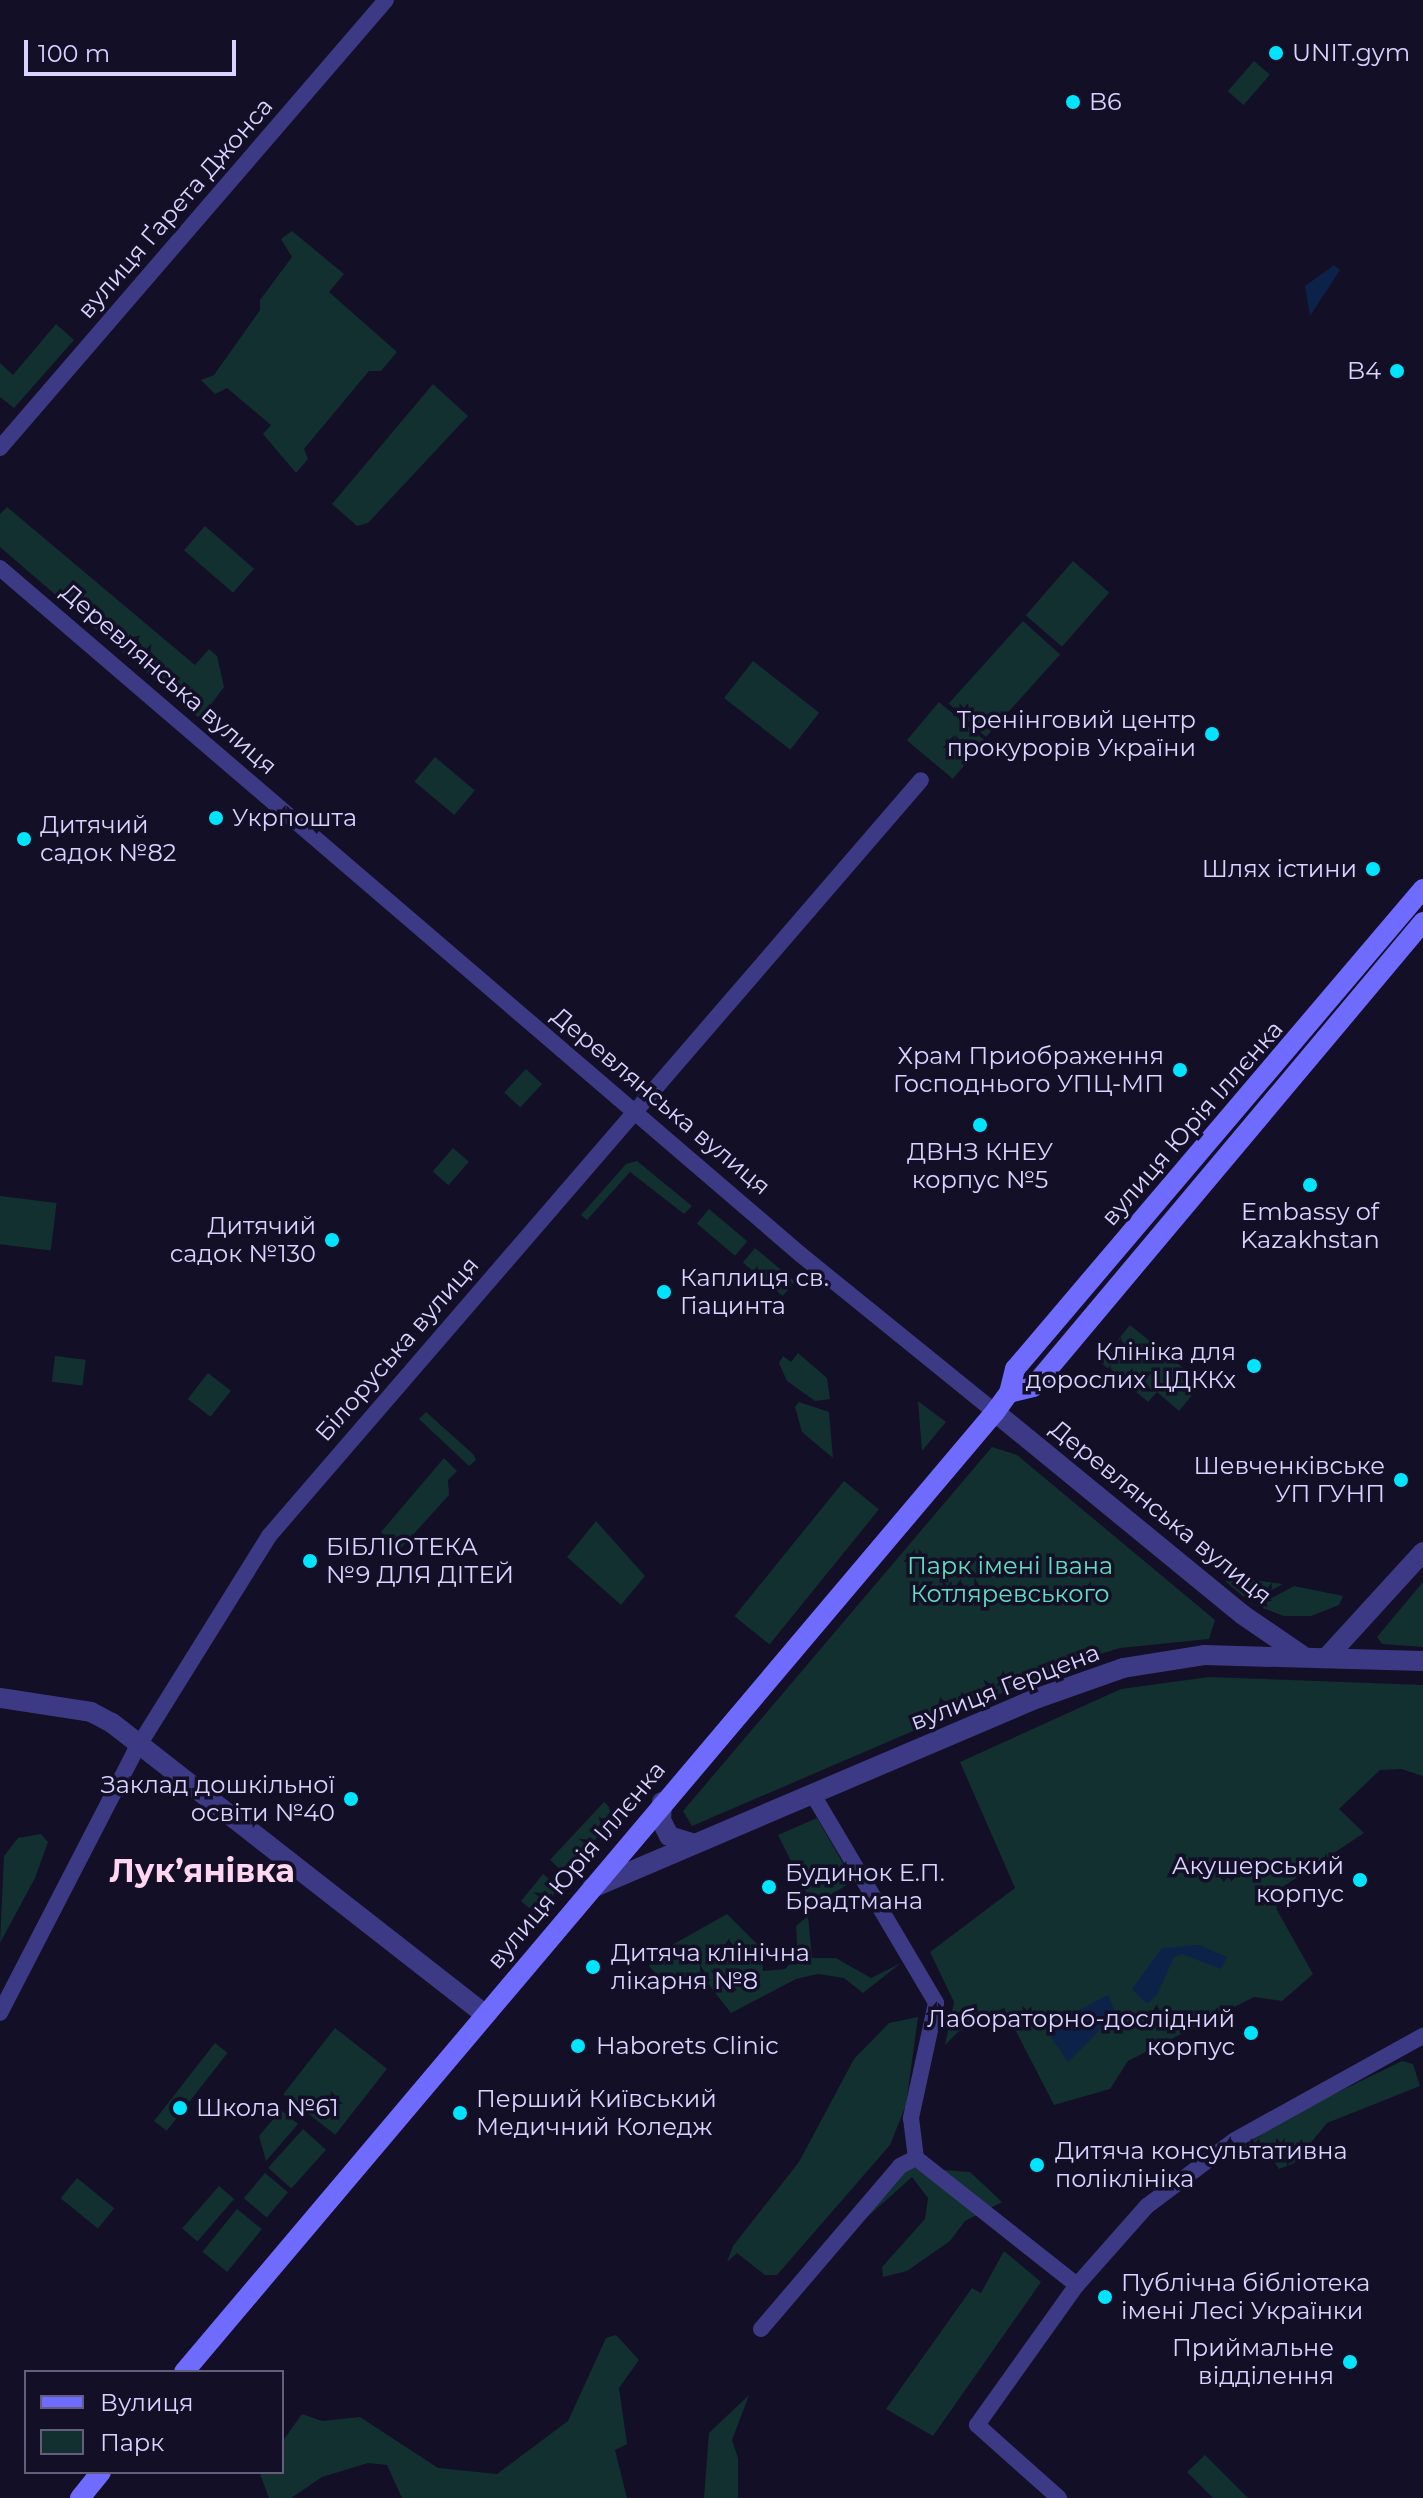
<!DOCTYPE html>
<meta charset="utf-8">
<style>
body{margin:0}
#map{position:relative;width:1423px;height:2498px;overflow:hidden;background:#130f26;font-family:Montserrat,sans-serif}
div>[style]{position:absolute}
[style*='--x']{left:calc(var(--x)*1px);top:calc(var(--y)*1px);width:calc(var(--w)*1px);rotate:calc(var(--a)*1deg)}
.green>*{inset:0;background:#12302f;transform-origin:0 0}
.water>*{inset:0;background:#0c2248}
.minor>*{height:16px;margin:-8px;padding:0 8px;transform-origin:8px;border-radius:8px;background:#3d3a85}
.tertiary>*{height:20px;margin:-10px;padding:0 10px;transform-origin:10px;border-radius:10px;background:#3d3a85}
.secondary>*{height:20px;margin:-10px;padding:0 10px;transform-origin:10px;border-radius:10px;background:#6f6bff}
.dots>*{width:22px;height:22px;translate:-50% -50%;box-sizing:border-box;border:4px solid #130f26;border-radius:50%}
span{translate:-50% -50%;white-space:nowrap;text-align:center;line-height:1.15;-webkit-text-stroke:7px #130f26;paint-order:stroke}
.poi-label{font-size:24px;color:#d9d4ff}
.left{translate:0 -50%;text-align:left}
.right{translate:-100% -50%;text-align:right}
.street-label{font-size:24px;color:#d9d4ff}
.park-label{font-size:24px;color:#5fe0c0}
.district-label{font-size:32px;color:#ffd6f0;font-weight:700}
.legend{position:absolute;left:24px;top:2370px;width:260px;height:104px;box-sizing:border-box;background:#130f26;border:2px solid #625e7d;margin:0;padding:10px 14px;list-style:none;font-size:24px;color:#d9d4ff}
.legend li{display:flex;align-items:center;gap:16px;height:40px}
.legend b{width:40px;border:2px solid #625e7d}
.scale{position:absolute;left:24px;top:40px;width:212px;height:36px;box-sizing:border-box;border:4px solid #d9d4ff;border-top:0;padding-left:10px;font-size:24px;line-height:28px;white-space:nowrap;color:#d9d4ff;-webkit-text-stroke:6px #130f26;paint-order:stroke}
</style>
<div id="map">
<div class="green">
<div style="left:1254px;top:61px;width:21px;height:40px;rotate:41deg"></div>
<div style="clip-path:polygon(292px 231px,344px 274px,329px 292px,397px 352px,381px 371px,369px 371px,304px 449px,308px 459px,296px 473px,263px 434px,271px 425px,227px 388px,215px 394px,201px 380px,214px 375px,260px 310px,260px 300px,292px 257px,281px 239px)"></div>
<div style="clip-path:polygon(56px 324px,74px 340px,14px 408px,0 397px,0 363px,13px 375px)"></div>
<div style="clip-path:polygon(433px 384px,468px 416px,368px 523px,357px 526px,332px 504px)"></div>
<div style="clip-path:polygon(7px 507px,195px 665px,209px 649px,217px 656px,224px 687px,200px 719px,0 547px,0 514px)"></div>
<div style="left:205px;top:526px;width:65px;height:32px;rotate:41deg"></div>
<div style="left:1073px;top:561px;width:48px;height:72px;rotate:41deg"></div>
<div style="left:1023px;top:621px;width:50px;height:111px;rotate:42deg"></div>
<div style="left:753px;top:661px;width:84px;height:47px;rotate:38deg"></div>
<div style="left:939px;top:702px;width:60px;height:50px;rotate:40deg"></div>
<div style="left:435px;top:757px;width:52px;height:32px;rotate:40deg"></div>
<div style="left:526px;top:1069px;width:22px;height:32px;rotate:43deg"></div>
<div style="left:453px;top:1148px;width:21px;height:31px;rotate:41deg"></div>
<div style="clip-path:polygon(637px 1161px,692px 1206px,684px 1214px,630px 1172px,587px 1220px,581px 1215px,626px 1164px)"></div>
<div style="left:0;top:1196px;width:57px;height:48px;rotate:7deg"></div>
<div style="left:709px;top:1209px;width:50px;height:19px;rotate:40deg"></div>
<div style="left:755px;top:1248px;width:52px;height:19px;rotate:40deg"></div>
<div style="clip-path:polygon(1130px 1325px,1202px 1383px,1179px 1411px,1157px 1392px,1148px 1402px,1100px 1362px)"></div>
<div style="clip-path:polygon(798px 1353px,827px 1378px,830px 1399px,815px 1401px,787px 1381px,779px 1363px,783px 1356px,791px 1362px)"></div>
<div style="left:55px;top:1356px;width:31px;height:26px;rotate:7deg"></div>
<div style="left:208px;top:1373px;width:29px;height:33px;rotate:38deg"></div>
<div style="clip-path:polygon(918px 1401px,946px 1422px,922px 1451px)"></div>
<div style="clip-path:polygon(799px 1402px,829px 1412px,833px 1458px,802px 1432px,795px 1407px)"></div>
<div style="clip-path:polygon(426px 1412px,473px 1454px,476px 1460px,469px 1466px,419px 1419px)"></div>
<div style="clip-path:polygon(992px 1447px,1017px 1455px,1215px 1620px,1209px 1639px,1120px 1648px,1074px 1662px,692px 1826px,683px 1811px)"></div>
<div style="clip-path:polygon(444px 1458px,457px 1471px,448px 1480px,449px 1495px,400px 1549px,381px 1532px)"></div>
<div style="left:844px;top:1481px;width:45px;height:174px;rotate:39deg"></div>
<div style="clip-path:polygon(596px 1521px,645px 1576px,621px 1605px,567px 1557px)"></div>
<div style="clip-path:polygon(1233px 1577px,1283px 1584px,1250px 1602px,1225px 1581px)"></div>
<div style="clip-path:polygon(1423px 1582px,1423px 1647px,1382px 1644px,1377px 1637px)"></div>
<div style="clip-path:polygon(1294px 1586px,1343px 1596px,1339px 1605px,1311px 1616px,1284px 1616px,1257px 1606px)"></div>
<div style="clip-path:polygon(1209px 1677px,1423px 1685px,1423px 1776px,1401px 1769px,1380px 1770px,1339px 1809px,1364px 1833px,1275px 1892px,1277px 1910px,1313px 1974px,1282px 2001px,1254px 1997px,1128px 2061px,1110px 2089px,1054px 2105px,1004px 2008px,958px 2032px,945px 2045px,954px 2002px,930px 1952px,1015px 1888px,960px 1762px,1121px 1689px)"></div>
<div style="left:604px;top:1802px;width:19px;height:79px;rotate:43deg"></div>
<div style="clip-path:polygon(817px 1818px,853px 1881px,813px 1906px,778px 1835px)"></div>
<div style="clip-path:polygon(41px 1834px,48px 1842px,35px 1878px,0 1943px,4px 1856px,18px 1838px)"></div>
<div style="left:543px;top:1874px;width:21px;height:35px;rotate:39deg"></div>
<div style="clip-path:polygon(727px 1914px,761px 1948px,763px 1971px,785px 1969px,798px 1955px,796px 1926px,808px 1916px,812px 1958px,836px 1958px,871px 1978px,901px 1963px,863px 1993px,844px 1978px,818px 1974px,796px 1979px,731px 2013px,699px 1972px,673px 1982px,658px 1976px,649px 1966px,658px 1953px)"></div>
<div style="clip-path:polygon(918px 2017px,906px 2105px,890px 2145px,777px 2275px,765px 2275px,737px 2253px,727px 2262px,733px 2246px,799px 2162px,854px 2059px,889px 2023px)"></div>
<div style="left:335px;top:2028px;width:66px;height:84px;rotate:38deg"></div>
<div style="left:215px;top:2043px;width:16px;height:99px;rotate:38deg"></div>
<div style="clip-path:polygon(1402px 2061px,1413px 2064px,1420px 2086px,1327px 2123px,1294px 2163px,1279px 2169px,1269px 2154px,1251px 2161px,1240px 2149px,1289px 2116px)"></div>
<div style="clip-path:polygon(281px 2110px,298px 2124px,266px 2161px,259px 2136px)"></div>
<div style="left:303px;top:2129px;width:31px;height:52px;rotate:42deg"></div>
<div style="clip-path:polygon(906px 2167px,970px 2172px,1002px 2202px,965px 2221px,950px 2241px,907px 2271px,883px 2277px,882px 2267px,925px 2219px,928px 2198px,912px 2177px,855px 2228px)"></div>
<div style="left:265px;top:2173px;width:30px;height:33px;rotate:40deg"></div>
<div style="left:77px;top:2178px;width:48px;height:26px;rotate:39deg"></div>
<div style="left:219px;top:2186px;width:20px;height:56px;rotate:41deg"></div>
<div style="left:237px;top:2209px;width:32px;height:55px;rotate:39deg"></div>
<div style="clip-path:polygon(1004px 2251px,1041px 2282px,933px 2436px,886px 2409px,972px 2288px,981px 2293px)"></div>
<div style="clip-path:polygon(616px 2335px,639px 2360px,619px 2388px,627px 2444px,615px 2450px,627px 2498px,402px 2498px,387px 2465px,368px 2463px,322px 2477px,291px 2498px,269px 2498px,260px 2474px,282px 2472px,282px 2442px,302px 2414px,322px 2421px,360px 2417px,438px 2468px,497px 2474px,568px 2421px,606px 2338px)"></div>
<div style="clip-path:polygon(749px 2395px,732px 2440px,738px 2458px,738px 2498px,704px 2498px,709px 2433px)"></div>
<div style="clip-path:polygon(1205px 2455px,1248px 2498px,1213px 2498px,1187px 2472px)"></div>
</div>
<div class="water">
<div style="clip-path:polygon(1334px 265px,1340px 270px,1310px 316px,1305px 286px)"></div>
<div style="clip-path:polygon(1199px 1945px,1227px 1957px,1221px 1969px,1182px 1954px,1174px 1957px,1157px 1995px,1147px 2004px,1132px 1989px,1162px 1948px)"></div>
<div style="clip-path:polygon(1108px 1995px,1116px 2014px,1068px 2062px,1045px 2028px)"></div>
</div>
<div class="minor">
<div style="--x:0;--y:448;--w:591;--a:-49.25"></div>
<div style="--x:0;--y:568;--w:1054;--a:40.61"></div>
<div style="--x:800;--y:1254;--w:251;--a:39"></div>
<div style="--x:812;--y:1793;--w:244;--a:59.4"></div>
<div style="--x:936;--y:2003;--w:118;--a:102.3"></div>
<div style="--x:911;--y:2118;--w:40;--a:82.9"></div>
<div style="--x:916;--y:2158;--w:205;--a:38.3"></div>
<div style="--x:0;--y:2013;--w:292;--a:-62.7"></div>
<div style="--x:134;--y:1753;--w:256;--a:-58.1"></div>
<div style="--x:269;--y:1536;--w:998;--a:-49.22"></div>
<div style="--x:761;--y:2329;--w:214;--a:-49.5"></div>
<div style="--x:900;--y:2166;--w:18;--a:-27"></div>
<div style="--x:1059;--y:2498;--w:110;--a:-138.3"></div>
<div style="--x:977;--y:2425;--w:172;--a:-54.5"></div>
<div style="--x:1077;--y:2285;--w:106;--a:-48.5"></div>
<div style="--x:1147;--y:2206;--w:110;--a:-36.9"></div>
<div style="--x:1235;--y:2140;--w:215;--a:-29"></div>
</div>
<div class="tertiary">
<div style="--x:995;--y:1412;--w:320;--a:39.3"></div>
<div style="--x:1243;--y:1615;--w:73;--a:34.3"></div>
<div style="--x:1328;--y:1656;--w:141;--a:-47.6"></div>
<div style="--x:0;--y:1698;--w:92;--a:8.7"></div>
<div style="--x:91;--y:1712;--w:24;--a:28"></div>
<div style="--x:112;--y:1723;--w:474;--a:38"></div>
<div style="--x:662;--y:1802;--w:18;--a:93"></div>
<div style="--x:661;--y:1820;--w:18;--a:63"></div>
<div style="--x:669;--y:1836;--w:24;--a:17"></div>
<div style="--x:592;--y:1888;--w:485;--a:-23.1"></div>
<div style="--x:1038;--y:1698;--w:90;--a:-19.4"></div>
<div style="--x:1123;--y:1668;--w:82;--a:-9.1"></div>
<div style="--x:1204;--y:1655;--w:219;--a:1.6"></div>
</div>
<div class="secondary">
<div style="--x:1009;--y:1393;--w:25;--a:-14"></div>
<div style="--x:1033;--y:1387;--w:607;--a:-50.01"></div>
<div style="--x:184;--y:2372;--w:1257;--a:-49.81"></div>
<div style="--x:995;--y:1412;--w:24;--a:-54"></div>
<div style="--x:1009;--y:1393;--w:25;--a:-76"></div>
<div style="--x:1015;--y:1369;--w:630;--a:-49.64"></div>
<div style="--x:80;--y:2498;--w:33;--a:-51"></div>
</div>
<div class="dots">
<div style="left:1276px;top:53px;background:#00e5ff"></div>
<div style="left:1073px;top:102px;background:#00e5ff"></div>
<div style="left:1397px;top:371px;background:#00e5ff"></div>
<div style="left:1212px;top:734px;background:#00e5ff"></div>
<div style="left:216px;top:818px;background:#00e5ff"></div>
<div style="left:24px;top:839px;background:#00e5ff"></div>
<div style="left:1373px;top:869px;background:#00e5ff"></div>
<div style="left:1180px;top:1070px;background:#00e5ff"></div>
<div style="left:980px;top:1125px;background:#00e5ff"></div>
<div style="left:1310px;top:1185px;background:#00e5ff"></div>
<div style="left:332px;top:1240px;background:#00e5ff"></div>
<div style="left:664px;top:1292px;background:#00e5ff"></div>
<div style="left:1254px;top:1366px;background:#00e5ff"></div>
<div style="left:1401px;top:1480px;background:#00e5ff"></div>
<div style="left:310px;top:1561px;background:#00e5ff"></div>
<div style="left:351px;top:1799px;background:#00e5ff"></div>
<div style="left:1360px;top:1880px;background:#00e5ff"></div>
<div style="left:769px;top:1887px;background:#00e5ff"></div>
<div style="left:593px;top:1967px;background:#00e5ff"></div>
<div style="left:1251px;top:2033px;background:#00e5ff"></div>
<div style="left:578px;top:2046px;background:#00e5ff"></div>
<div style="left:180px;top:2108px;background:#00e5ff"></div>
<div style="left:460px;top:2113px;background:#00e5ff"></div>
<div style="left:1037px;top:2165px;background:#00e5ff"></div>
<div style="left:1105px;top:2297px;background:#00e5ff"></div>
<div style="left:1350px;top:2362px;background:#00e5ff"></div>
</div>
<div class="poi-label">
<span class="left" style="left:1292px;top:53px">UNIT.gym</span>
<span class="left" style="left:1089px;top:102px">B6</span>
<span class="right" style="left:1381px;top:371px">B4</span>
<span class="right" style="left:1196px;top:734px">Тренінговий центр<br>прокурорів України</span>
<span class="left" style="left:232px;top:818px">Укрпошта</span>
<span class="left" style="left:40px;top:839px">Дитячий<br>садок №82</span>
<span class="right" style="left:1357px;top:869px">Шлях істини</span>
<span class="right" style="left:1164px;top:1070px">Храм Приображення<br>Господнього УПЦ-МП</span>
<span style="left:980px;top:1166px">ДВНЗ КНЕУ<br>корпус №5</span>
<span style="left:1310px;top:1226px">Embassy of<br>Kazakhstan</span>
<span class="right" style="left:316px;top:1240px">Дитячий<br>садок №130</span>
<span class="left" style="left:680px;top:1292px">Каплиця св.<br>Гіацинта</span>
<span class="right" style="left:1236px;top:1366px">Клініка для<br>дорослих ЦДККх</span>
<span class="right" style="left:1385px;top:1480px">Шевченківське<br>УП ГУНП</span>
<span class="left" style="left:326px;top:1561px">БІБЛІОТЕКА<br>№9 ДЛЯ ДІТЕЙ</span>
<span class="right" style="left:335px;top:1799px">Заклад дошкільної<br>освіти №40</span>
<span class="right" style="left:1344px;top:1880px">Акушерський<br>корпус</span>
<span class="left" style="left:785px;top:1887px">Будинок Е.П.<br>Брадтмана</span>
<span class="left" style="left:611px;top:1967px">Дитяча клінічна<br>лікарня №8</span>
<span class="right" style="left:1235px;top:2033px">Лабораторно-дослідний<br>корпус</span>
<span class="left" style="left:596px;top:2046px">Haborets Clinic</span>
<span class="left" style="left:476px;top:2113px">Перший Київський<br>Медичний Коледж</span>
<span class="left" style="left:196px;top:2108px">Школа №61</span>
<span class="left" style="left:1055px;top:2165px">Дитяча консультативна<br>поліклініка</span>
<span class="left" style="left:1121px;top:2297px">Публічна бібліотека<br>імені Лесі Українки</span>
<span class="right" style="left:1334px;top:2362px">Приймальне<br>відділення</span>
</div>
<div class="street-label">
<span style="left:175px;top:208px;rotate:-49deg">вулиця Ґарета Джонса</span>
<span style="left:169px;top:679px;rotate:41deg">Деревлянська вулиця</span>
<span style="left:661px;top:1101px;rotate:40deg">Деревлянська вулиця</span>
<span style="left:1192px;top:1123px;rotate:-49deg">вулиця Юрія Іллєнка</span>
<span style="left:397px;top:1349px;rotate:-49deg">Білоруська вулиця</span>
<span style="left:1161px;top:1512px;rotate:39deg">Деревлянська вулиця</span>
<span style="left:1005px;top:1687px;rotate:-21deg">вулиця Герцена</span>
<span style="left:576px;top:1865px;rotate:-50deg">вулиця Юрія Іллєнка</span>
</div>
<div class="park-label">
<span style="left:1010px;top:1580px">Парк імені Івана<br>Котляревського</span>
</div>
<div class="district-label">
<span style="left:202px;top:1871px">Лукʼянівка</span>
</div>
<ul class="legend">
<li><b style="height:10px;background:#6f6bff"></b>Вулиця</li>
<li><b style="height:22px;background:#12302f"></b>Парк</li>
</ul>
<div class="scale">100 m</div>
</div>
